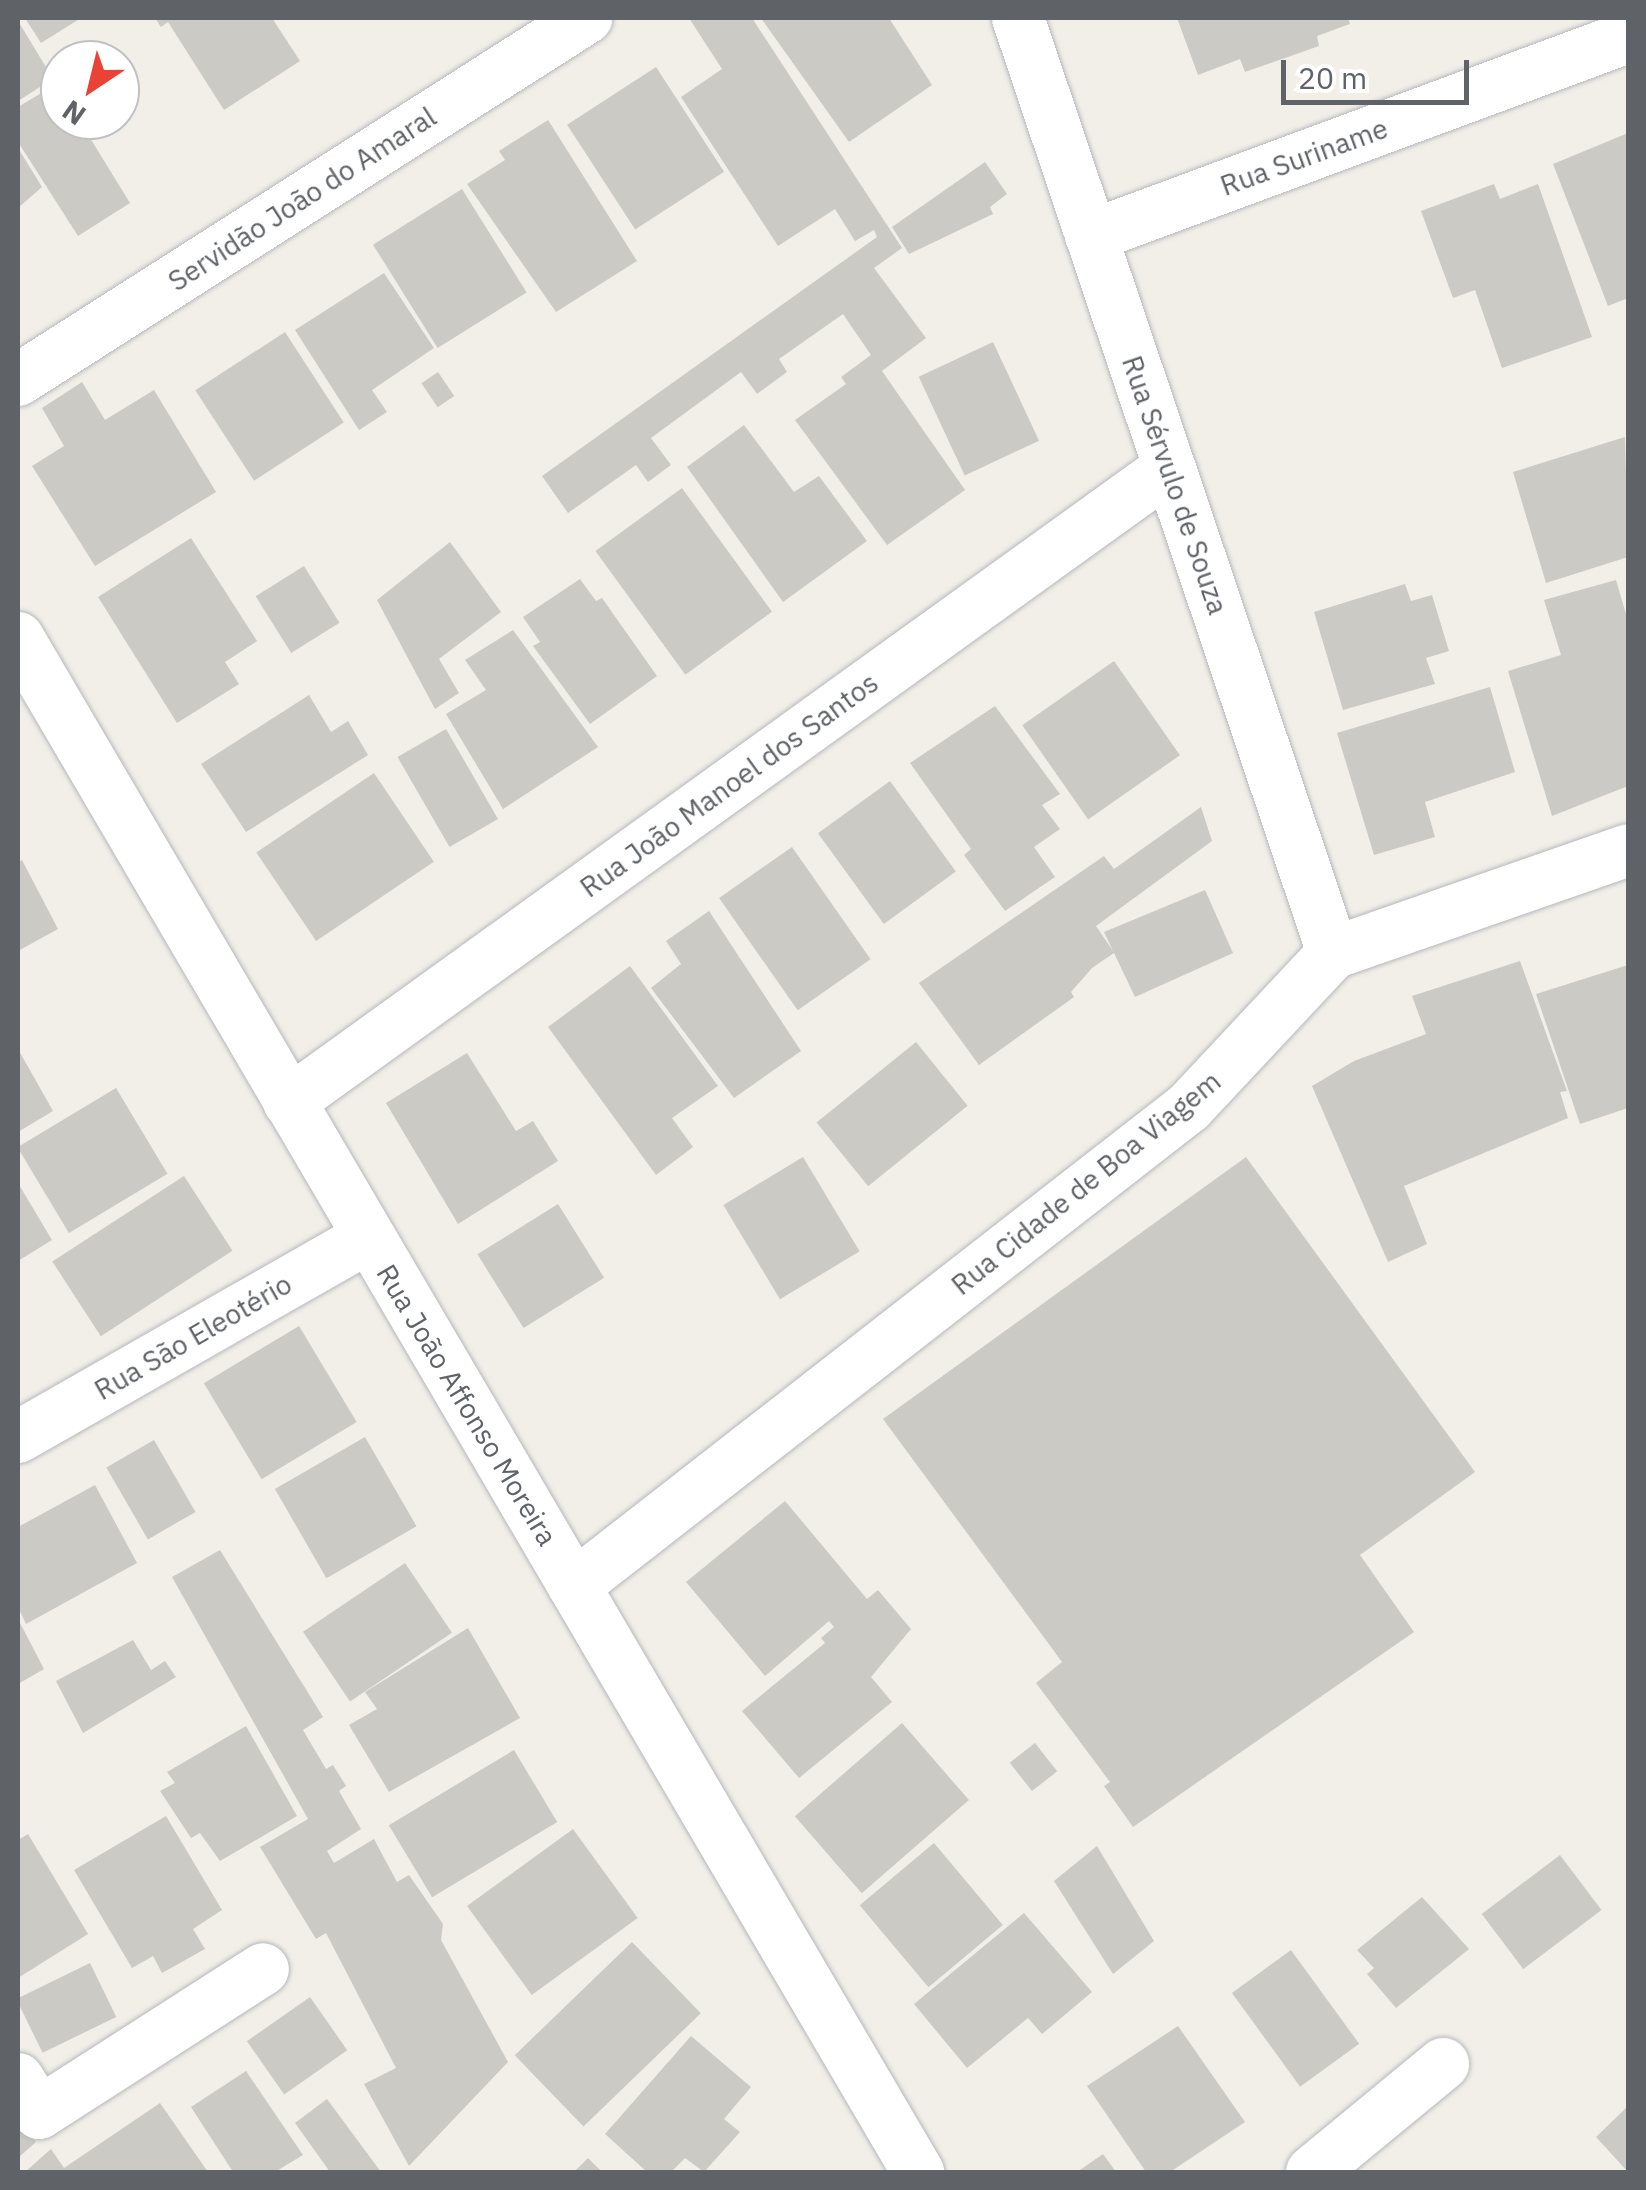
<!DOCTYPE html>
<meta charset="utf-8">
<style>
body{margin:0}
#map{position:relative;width:1646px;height:2190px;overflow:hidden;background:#f1efe8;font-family:"IBM Plex Sans",sans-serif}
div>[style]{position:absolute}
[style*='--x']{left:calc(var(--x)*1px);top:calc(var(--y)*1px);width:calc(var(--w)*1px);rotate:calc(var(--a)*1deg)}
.building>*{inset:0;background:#cccac5;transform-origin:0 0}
.roads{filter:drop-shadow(0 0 2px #b5b8bc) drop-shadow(0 0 2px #b5b8bc)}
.street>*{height:52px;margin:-26px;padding:0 26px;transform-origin:26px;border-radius:26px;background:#fff}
span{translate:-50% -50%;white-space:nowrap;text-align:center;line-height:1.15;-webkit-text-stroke:8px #fff;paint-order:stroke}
.street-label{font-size:28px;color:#5f6368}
.frame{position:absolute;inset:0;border:20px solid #5f6368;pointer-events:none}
.north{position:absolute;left:40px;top:40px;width:100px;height:100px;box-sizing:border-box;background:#fff;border:2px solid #bfc1c3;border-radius:50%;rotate:215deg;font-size:28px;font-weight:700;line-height:40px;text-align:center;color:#5f6368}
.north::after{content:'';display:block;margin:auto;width:35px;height:45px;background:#ea4335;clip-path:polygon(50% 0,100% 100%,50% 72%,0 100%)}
.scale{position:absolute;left:1281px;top:60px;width:188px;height:45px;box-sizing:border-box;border:5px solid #5f6368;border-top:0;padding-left:12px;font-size:30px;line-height:35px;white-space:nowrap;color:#5f6368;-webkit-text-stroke:8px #fff;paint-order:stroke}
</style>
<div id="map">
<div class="building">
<div style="clip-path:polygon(25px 18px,81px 18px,41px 43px)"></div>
<div style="clip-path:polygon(155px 18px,272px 18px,300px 61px,224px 110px,168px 22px,161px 27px)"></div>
<div style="clip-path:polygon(689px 18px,752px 18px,902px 248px,874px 268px,926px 338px,882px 371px,965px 490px,887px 545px,795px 420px,846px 384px,841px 377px,871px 355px,843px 314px,779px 359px,787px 372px,757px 394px,741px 372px,651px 438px,671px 465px,648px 482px,636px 465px,568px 513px,542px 476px,877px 237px,874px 230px,855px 241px,835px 209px,778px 246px,681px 97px,722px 69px)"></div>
<div style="clip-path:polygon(761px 18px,889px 18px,932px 85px,849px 142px)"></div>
<div style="clip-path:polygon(1177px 18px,1348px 18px,1350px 24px,1317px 36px,1319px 46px,1245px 72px,1240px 59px,1198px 75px)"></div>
<div style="clip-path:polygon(18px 21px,60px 90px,60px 120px,79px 120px,130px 203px,78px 236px,18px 142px,18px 107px,43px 92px,40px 87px,18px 101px)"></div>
<div style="left:656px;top:67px;width:125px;height:106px;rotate:57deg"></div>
<div style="clip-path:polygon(548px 120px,637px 261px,556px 312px,467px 184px,505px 160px,499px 151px)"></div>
<div style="clip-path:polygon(1628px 133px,1628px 298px,1608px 306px,1553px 164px)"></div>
<div style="clip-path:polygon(18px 148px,42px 187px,18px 208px)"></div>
<div style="clip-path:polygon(985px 162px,1007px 194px,990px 207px,993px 214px,909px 254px,892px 227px)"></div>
<div style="clip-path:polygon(1494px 184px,1500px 199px,1538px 184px,1592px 337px,1502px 368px,1475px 290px,1453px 298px,1421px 211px)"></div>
<div style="left:462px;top:189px;width:122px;height:105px;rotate:58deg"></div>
<div style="clip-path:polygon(384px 273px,434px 348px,372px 390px,387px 412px,359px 430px,295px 330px)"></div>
<div style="left:285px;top:332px;width:108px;height:107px;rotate:57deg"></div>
<div style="left:993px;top:342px;width:109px;height:82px;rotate:65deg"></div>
<div style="left:438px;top:372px;width:29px;height:20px;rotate:56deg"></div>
<div style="clip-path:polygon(82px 382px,105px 420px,154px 390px,216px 492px,95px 566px,32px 466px,64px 446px,42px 408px)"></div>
<div style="clip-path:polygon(744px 425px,794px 492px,819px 476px,867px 541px,783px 602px,687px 467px)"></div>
<div style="clip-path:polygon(1625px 437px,1628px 557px,1546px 583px,1513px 472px)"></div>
<div style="left:682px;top:488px;width:153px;height:107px;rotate:54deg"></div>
<div style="clip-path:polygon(191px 538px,257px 641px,225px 662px,239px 684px,177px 723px,98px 597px)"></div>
<div style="clip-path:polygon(450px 542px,501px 612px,439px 659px,459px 693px,435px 709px,377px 600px)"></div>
<div style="left:304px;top:566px;width:67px;height:57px;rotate:58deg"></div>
<div style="clip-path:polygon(580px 579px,596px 601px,602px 598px,657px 676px,590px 724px,533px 646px,540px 642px,523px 617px)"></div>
<div style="clip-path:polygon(1616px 580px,1628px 621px,1628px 786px,1552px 816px,1508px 671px,1561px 655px,1544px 600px)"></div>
<div style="clip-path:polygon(1405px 584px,1411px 601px,1432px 595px,1449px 651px,1426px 658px,1435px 684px,1343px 710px,1314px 612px)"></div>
<div style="clip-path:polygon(513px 630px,598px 747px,503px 809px,446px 714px,486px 690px,465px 660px)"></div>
<div style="left:1114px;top:661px;width:115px;height:112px;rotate:55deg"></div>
<div style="clip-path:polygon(1490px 687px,1515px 772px,1425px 802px,1435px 837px,1374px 855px,1337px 733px)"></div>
<div style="clip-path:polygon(309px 695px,331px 732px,348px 721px,368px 755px,246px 832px,201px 764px)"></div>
<div style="clip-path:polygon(995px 706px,1060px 794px,1042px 805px,1060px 829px,1034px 847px,1055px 877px,1005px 911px,964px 855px,971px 849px,910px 763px)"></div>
<div style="left:446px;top:729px;width:104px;height:56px;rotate:60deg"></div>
<div style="left:374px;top:773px;width:107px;height:142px;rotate:56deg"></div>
<div style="left:890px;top:781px;width:112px;height:89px;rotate:54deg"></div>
<div style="clip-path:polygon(1201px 807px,1212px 841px,1096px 926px,1113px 951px,1104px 932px,1205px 890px,1233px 953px,1135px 997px,1114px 953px,1092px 968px,1071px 992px,1074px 997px,979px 1065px,919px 983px,1104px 856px,1114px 869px)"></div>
<div style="left:792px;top:847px;width:137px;height:89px;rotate:55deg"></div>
<div style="clip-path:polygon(22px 860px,58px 929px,18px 951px,18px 863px)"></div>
<div style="clip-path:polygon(709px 911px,801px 1051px,734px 1098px,651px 988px,681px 964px,666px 941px)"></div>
<div style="clip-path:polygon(1520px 961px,1567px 1091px,1560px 1092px,1568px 1118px,1404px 1186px,1427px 1244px,1388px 1262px,1312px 1086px,1354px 1061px,1426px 1034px,1412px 996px)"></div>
<div style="clip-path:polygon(1628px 965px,1628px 1108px,1580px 1124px,1536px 994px)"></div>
<div style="clip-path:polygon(630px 966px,718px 1086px,672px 1118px,693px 1147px,656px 1175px,548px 1027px)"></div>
<div style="left:916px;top:1042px;width:82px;height:128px;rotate:51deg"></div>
<div style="clip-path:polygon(18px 1049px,53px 1111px,18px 1132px)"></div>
<div style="clip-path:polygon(467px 1053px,516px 1131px,533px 1121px,558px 1161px,458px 1224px,386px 1103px)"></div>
<div style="left:116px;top:1088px;width:100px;height:115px;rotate:59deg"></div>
<div style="left:803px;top:1157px;width:110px;height:93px;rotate:59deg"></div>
<div style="clip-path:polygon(1246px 1157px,1475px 1472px,1360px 1555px,1414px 1632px,1133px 1827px,1104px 1786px,1110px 1782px,1036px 1683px,1062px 1662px,883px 1419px)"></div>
<div style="left:184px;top:1176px;width:89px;height:157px;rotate:57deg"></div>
<div style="clip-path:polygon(18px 1183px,52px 1240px,18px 1261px)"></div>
<div style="left:558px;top:1204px;width:87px;height:95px;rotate:58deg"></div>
<div style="left:299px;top:1326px;width:112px;height:111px;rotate:59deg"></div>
<div style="left:365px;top:1437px;width:103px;height:104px;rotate:60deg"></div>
<div style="left:154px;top:1440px;width:83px;height:55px;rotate:60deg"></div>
<div style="clip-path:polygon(95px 1485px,137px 1563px,26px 1624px,18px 1607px,18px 1527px)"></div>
<div style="clip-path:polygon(785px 1501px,867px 1599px,878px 1590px,911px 1629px,871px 1677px,892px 1702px,799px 1778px,742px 1711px,825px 1643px,821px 1638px,834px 1627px,829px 1621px,765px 1676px,686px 1582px)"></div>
<div style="clip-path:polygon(220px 1550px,323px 1717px,303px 1730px,326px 1769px,333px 1765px,346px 1786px,339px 1791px,361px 1829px,327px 1851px,334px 1863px,374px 1839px,397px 1882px,409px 1875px,443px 1924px,441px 1940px,508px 2062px,409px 2166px,364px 2084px,396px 2068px,326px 1933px,316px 1939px,260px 1847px,308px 1819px,172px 1577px)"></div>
<div style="left:405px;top:1563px;width:84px;height:123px;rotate:56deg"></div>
<div style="clip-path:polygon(18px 1619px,44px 1669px,18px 1684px)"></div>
<div style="clip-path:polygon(468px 1628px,520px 1718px,389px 1792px,349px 1725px,377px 1709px,365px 1692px)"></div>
<div style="clip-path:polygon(133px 1640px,151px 1670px,165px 1661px,176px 1677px,83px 1733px,56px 1681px)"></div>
<div style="left:902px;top:1723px;width:102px;height:142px;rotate:49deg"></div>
<div style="clip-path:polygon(246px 1726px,297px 1816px,220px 1861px,200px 1833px,191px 1838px,160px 1791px,175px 1783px,167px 1772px)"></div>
<div style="left:1035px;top:1743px;width:36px;height:32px;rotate:52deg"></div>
<div style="left:514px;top:1750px;width:84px;height:146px;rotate:59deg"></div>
<div style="clip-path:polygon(166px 1816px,222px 1910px,193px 1929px,205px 1949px,162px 1973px,153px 1956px,132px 1968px,74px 1870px)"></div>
<div style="left:573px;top:1829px;width:110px;height:131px;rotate:54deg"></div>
<div style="clip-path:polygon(28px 1834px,88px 1934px,18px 1978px,18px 1840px)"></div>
<div style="left:934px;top:1843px;width:107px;height:97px;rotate:50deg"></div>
<div style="clip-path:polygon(1097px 1846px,1154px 1941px,1113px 1974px,1054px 1881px)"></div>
<div style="left:1560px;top:1855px;width:69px;height:98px;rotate:53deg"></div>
<div style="clip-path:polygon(1422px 1897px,1469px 1949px,1396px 2008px,1367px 1974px,1374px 1968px,1357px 1950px)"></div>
<div style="clip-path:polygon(1024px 1913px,1092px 1992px,1042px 2034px,1028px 2018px,967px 2068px,914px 2004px)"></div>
<div style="left:632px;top:1942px;width:99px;height:163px;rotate:46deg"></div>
<div style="left:1291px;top:1950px;width:116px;height:73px;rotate:54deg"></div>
<div style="left:90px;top:1963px;width:60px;height:82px;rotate:64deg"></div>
<div style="left:310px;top:1997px;width:65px;height:77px;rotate:55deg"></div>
<div style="clip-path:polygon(1178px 2026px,1245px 2122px,1170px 2172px,1146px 2172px,1087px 2086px)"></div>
<div style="clip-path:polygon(691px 2036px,751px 2087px,724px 2119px,740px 2132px,704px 2172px,685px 2158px,671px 2172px,647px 2172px,605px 2134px)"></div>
<div style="clip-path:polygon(246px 2071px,303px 2155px,275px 2172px,233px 2172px,191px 2107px)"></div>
<div style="clip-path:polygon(327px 2099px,381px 2172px,330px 2172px,295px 2123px)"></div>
<div style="clip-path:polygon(160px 2103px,208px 2172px,25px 2172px,51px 2149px,64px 2168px)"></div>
<div style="clip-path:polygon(1628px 2106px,1628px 2172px,1596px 2137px)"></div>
<div style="clip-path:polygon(18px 2120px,36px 2142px,18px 2158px)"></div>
<div style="clip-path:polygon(1103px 2154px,1116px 2172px,1077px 2172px)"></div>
<div style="clip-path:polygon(588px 2158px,602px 2172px,574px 2172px)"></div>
</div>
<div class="roads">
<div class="street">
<div style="--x:1018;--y:18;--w:987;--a:71.38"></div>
<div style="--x:1091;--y:236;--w:573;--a:-20.33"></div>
<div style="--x:18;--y:380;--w:674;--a:-32.51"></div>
<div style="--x:18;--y:638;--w:1779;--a:59.6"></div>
<div style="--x:289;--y:1102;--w:1085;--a:-35.77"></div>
<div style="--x:18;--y:1437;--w:403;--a:-29.7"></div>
<div style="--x:574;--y:1586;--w:780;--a:-37.91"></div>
<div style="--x:1189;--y:1107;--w:211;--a:-46.9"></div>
<div style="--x:1333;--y:953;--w:312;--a:-19.2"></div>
<div style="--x:18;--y:2079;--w:40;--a:58"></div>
<div style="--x:39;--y:2113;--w:266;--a:-32.7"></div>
<div style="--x:1312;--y:2172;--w:170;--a:-39.5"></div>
</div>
</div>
<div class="street-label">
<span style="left:1304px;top:157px;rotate:-20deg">Rua Suriname</span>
<span style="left:302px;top:199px;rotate:-33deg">Servidão João do Amaral</span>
<span style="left:1175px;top:485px;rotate:71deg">Rua Sérvulo de Souza</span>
<span style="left:729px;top:785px;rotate:-36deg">Rua João Manoel dos Santos</span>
<span style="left:1086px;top:1183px;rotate:-39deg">Rua Cidade de Boa Viagem</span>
<span style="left:193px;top:1337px;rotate:-30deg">Rua São Eleotério</span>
<span style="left:467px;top:1405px;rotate:59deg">Rua João Affonso Moreira</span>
</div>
<div class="frame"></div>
<div class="north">N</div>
<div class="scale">20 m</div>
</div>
